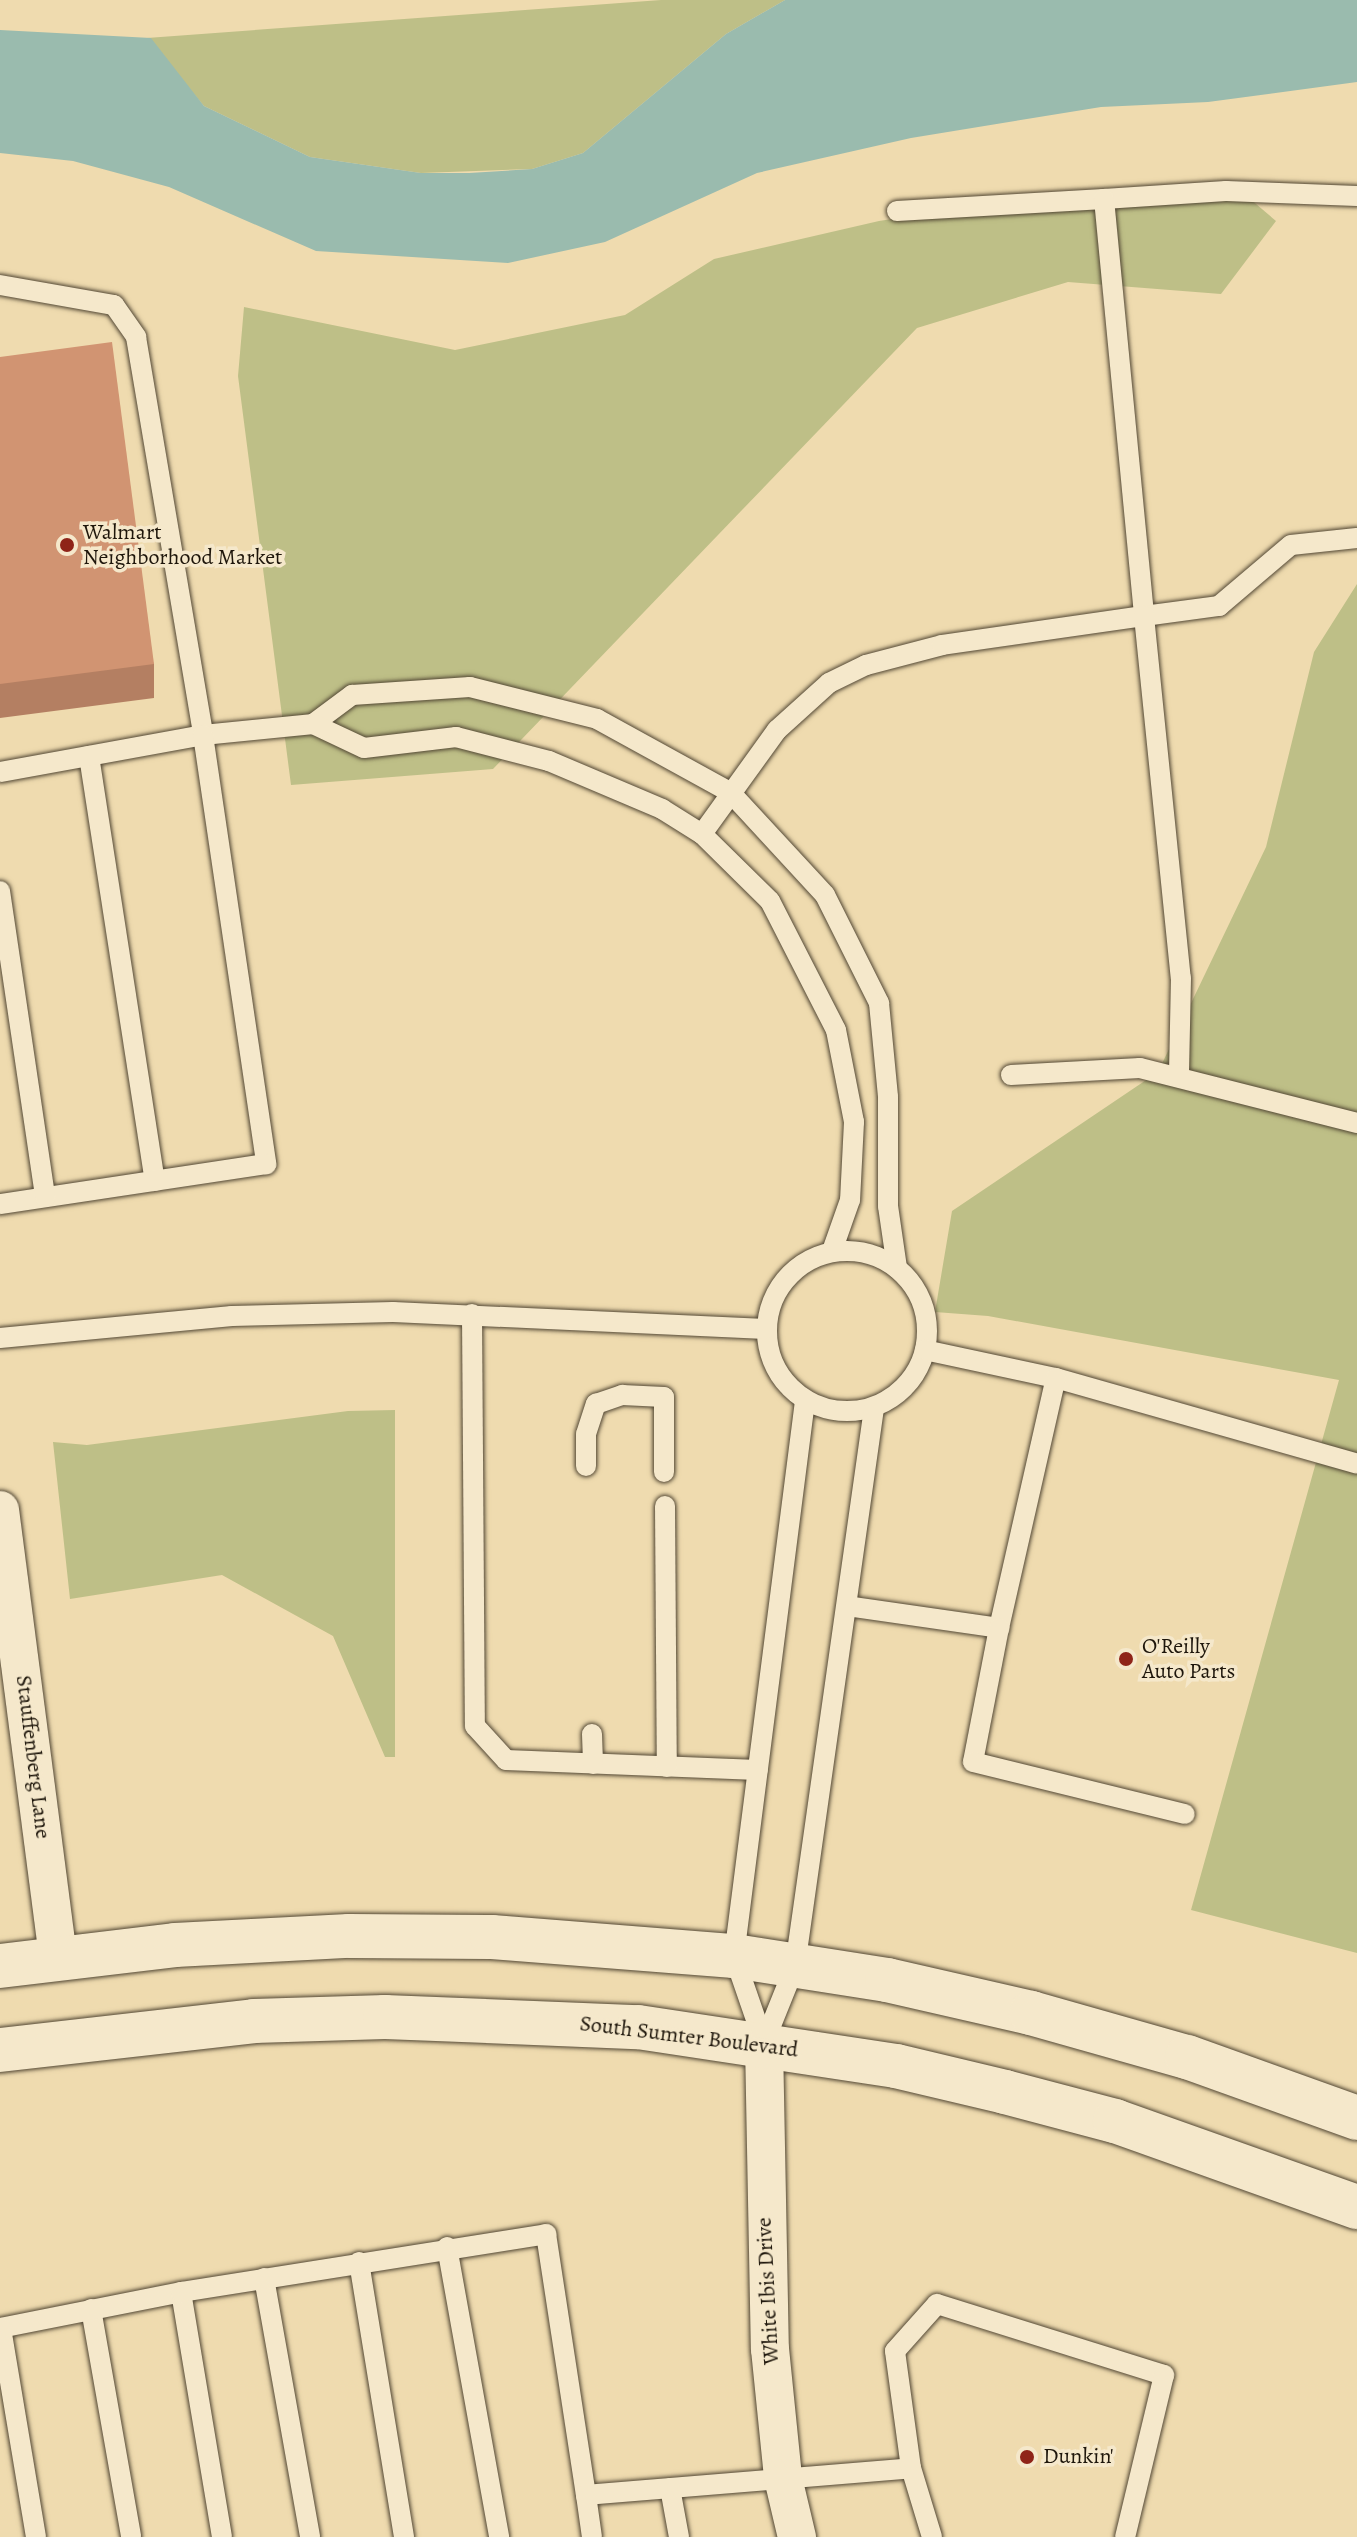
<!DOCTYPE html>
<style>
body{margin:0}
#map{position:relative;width:1357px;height:2537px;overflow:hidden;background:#efdbaf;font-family:Alegreya,serif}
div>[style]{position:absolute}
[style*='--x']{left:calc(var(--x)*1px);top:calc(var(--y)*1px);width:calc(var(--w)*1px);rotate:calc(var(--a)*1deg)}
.green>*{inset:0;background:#bebf87}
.water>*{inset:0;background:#9abbae}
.roads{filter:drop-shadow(0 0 2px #524734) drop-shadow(0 0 2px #524734)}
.lane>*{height:20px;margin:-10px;padding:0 10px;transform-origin:10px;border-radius:10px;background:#f5e8cb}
.lane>.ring{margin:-10px;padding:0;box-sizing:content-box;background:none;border:20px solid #f5e8cb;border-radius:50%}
.street>*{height:38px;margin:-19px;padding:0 19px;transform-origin:19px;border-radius:19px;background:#f5e8cb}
.secondary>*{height:44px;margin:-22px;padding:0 22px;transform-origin:22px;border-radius:22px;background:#f5e8cb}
.wall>*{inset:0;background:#b47f62}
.building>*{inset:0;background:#d19472}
.dots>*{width:22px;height:22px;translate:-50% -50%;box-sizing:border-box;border:4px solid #f5e8cb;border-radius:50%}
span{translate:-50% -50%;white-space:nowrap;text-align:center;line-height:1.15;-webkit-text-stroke:7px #f5e8cb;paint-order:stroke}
.poi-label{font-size:22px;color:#1e160b}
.left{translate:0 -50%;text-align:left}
.street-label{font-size:22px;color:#1e160b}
</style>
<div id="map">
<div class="green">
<div style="clip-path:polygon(661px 0,785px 0,726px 34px,583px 153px,532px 169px,421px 173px,310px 157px,204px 106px,147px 38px)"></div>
<div style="clip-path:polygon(1230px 182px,1276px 221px,1221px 294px,1068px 282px,917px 328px,493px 769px,291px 785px,238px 376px,244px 307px,455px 350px,625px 315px,714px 259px,879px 221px,1002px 202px)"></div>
<div style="clip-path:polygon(1357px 584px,1357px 1953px,1191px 1910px,1339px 1380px,988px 1316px,935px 1312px,952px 1211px,1158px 1072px,1266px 847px,1314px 652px)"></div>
<div style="clip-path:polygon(395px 1410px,395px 1757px,385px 1757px,333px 1636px,222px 1575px,70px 1599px,53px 1442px,87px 1445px,348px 1411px)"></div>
</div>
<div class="water">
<div style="clip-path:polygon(785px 0,1357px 0,1357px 82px,1208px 102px,1101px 107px,911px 138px,757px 173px,605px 242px,508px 263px,316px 251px,169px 187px,73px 161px,0 153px,0 30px,151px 38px,204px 106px,310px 157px,421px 173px,469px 173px,532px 169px,583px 153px,726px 34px)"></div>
</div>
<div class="roads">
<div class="lane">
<div style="--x:1104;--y:199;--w:122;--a:-3.8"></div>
<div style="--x:1226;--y:191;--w:131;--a:2.2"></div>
<div style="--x:897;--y:211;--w:207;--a:-3.3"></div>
<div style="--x:1104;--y:199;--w:419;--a:84.5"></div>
<div style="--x:1144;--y:616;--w:76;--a:-7.6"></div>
<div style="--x:1219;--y:606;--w:94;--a:-40.3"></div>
<div style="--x:1291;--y:545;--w:66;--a:-6.1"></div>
<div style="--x:0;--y:285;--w:116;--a:10"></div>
<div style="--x:114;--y:305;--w:39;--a:55"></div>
<div style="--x:136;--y:337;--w:404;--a:80.4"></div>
<div style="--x:203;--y:735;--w:111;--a:-5.7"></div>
<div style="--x:313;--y:724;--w:49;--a:-36.6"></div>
<div style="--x:352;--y:695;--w:118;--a:-3.9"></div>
<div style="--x:470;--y:687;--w:131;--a:14.1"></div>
<div style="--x:597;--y:719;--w:152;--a:28.8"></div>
<div style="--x:730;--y:792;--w:140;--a:47.3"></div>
<div style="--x:825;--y:895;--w:121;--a:63.4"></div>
<div style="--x:879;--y:1003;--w:94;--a:84.5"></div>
<div style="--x:888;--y:1097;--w:109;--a:90"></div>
<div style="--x:888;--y:1206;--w:63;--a:81.7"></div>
<div style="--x:313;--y:724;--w:56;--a:25.2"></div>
<div style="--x:364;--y:748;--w:93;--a:-6.8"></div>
<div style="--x:456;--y:737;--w:96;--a:14.5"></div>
<div style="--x:549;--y:761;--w:123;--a:23"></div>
<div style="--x:662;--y:809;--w:47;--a:32"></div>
<div style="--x:702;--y:834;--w:95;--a:44.6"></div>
<div style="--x:770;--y:901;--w:145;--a:62.9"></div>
<div style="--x:836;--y:1030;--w:94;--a:78.9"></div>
<div style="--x:854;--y:1122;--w:78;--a:92.9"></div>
<div style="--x:850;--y:1200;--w:54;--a:109.4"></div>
<div style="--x:89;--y:756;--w:430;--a:81.2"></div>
<div style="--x:0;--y:772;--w:206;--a:-10.3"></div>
<div style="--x:203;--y:735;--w:434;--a:81.6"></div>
<div style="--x:266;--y:1164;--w:269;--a:171.4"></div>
<div style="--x:702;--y:834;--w:128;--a:-54.2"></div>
<div style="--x:777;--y:730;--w:70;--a:-42.1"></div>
<div style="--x:829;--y:683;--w:41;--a:-25.9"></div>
<div style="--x:866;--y:665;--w:79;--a:-14.7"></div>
<div style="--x:942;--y:645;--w:204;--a:-8.2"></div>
<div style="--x:1144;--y:616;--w:364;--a:84.2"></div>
<div style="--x:1181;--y:978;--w:98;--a:91.2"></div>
<div style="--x:0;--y:891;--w:309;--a:81.6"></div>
<div style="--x:1011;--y:1075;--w:129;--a:-3.1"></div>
<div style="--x:1140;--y:1068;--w:224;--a:14.2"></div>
<div class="ring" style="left:767px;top:1251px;width:140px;height:140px"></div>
<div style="--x:472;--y:1314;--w:412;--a:89.6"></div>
<div style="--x:475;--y:1726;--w:46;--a:47.6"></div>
<div style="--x:506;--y:1760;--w:252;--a:2.3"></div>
<div style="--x:0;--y:1338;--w:233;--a:-5.4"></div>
<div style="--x:232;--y:1316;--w:161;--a:-1.4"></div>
<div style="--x:393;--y:1312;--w:373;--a:2.6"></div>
<div style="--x:925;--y:1350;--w:134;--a:12.1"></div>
<div style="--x:1056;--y:1378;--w:313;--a:15.9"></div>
<div style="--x:586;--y:1466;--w:32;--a:-90"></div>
<div style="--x:586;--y:1434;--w:32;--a:-72"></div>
<div style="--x:596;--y:1404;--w:28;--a:-19"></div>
<div style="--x:622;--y:1395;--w:42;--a:2.7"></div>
<div style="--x:664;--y:1397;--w:75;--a:90"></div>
<div style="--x:665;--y:1506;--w:261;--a:89.6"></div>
<div style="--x:847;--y:1606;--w:154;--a:8.2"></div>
<div style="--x:999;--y:1628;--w:256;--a:-77.2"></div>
<div style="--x:999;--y:1628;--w:136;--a:101"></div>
<div style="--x:973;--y:1762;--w:218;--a:13.8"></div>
<div style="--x:592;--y:1734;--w:30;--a:88"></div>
<div style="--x:764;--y:2043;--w:92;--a:-109"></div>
<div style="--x:734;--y:1956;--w:560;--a:-82.71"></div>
<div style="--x:764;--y:2043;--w:83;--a:-68.1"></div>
<div style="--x:795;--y:1966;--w:564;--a:-81.94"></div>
<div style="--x:447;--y:2247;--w:295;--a:79.8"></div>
<div style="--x:359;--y:2262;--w:279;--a:80.7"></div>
<div style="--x:264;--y:2278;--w:263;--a:79.9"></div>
<div style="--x:181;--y:2292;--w:248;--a:80.5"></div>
<div style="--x:91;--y:2309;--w:231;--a:80"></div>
<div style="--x:0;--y:2328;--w:185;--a:-11.2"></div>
<div style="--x:181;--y:2292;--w:370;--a:-9"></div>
<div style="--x:546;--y:2234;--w:264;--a:81.3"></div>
<div style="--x:586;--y:2495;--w:326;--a:-4.7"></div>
<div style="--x:1;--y:2328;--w:212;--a:80.5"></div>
<div style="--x:670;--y:2488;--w:50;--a:79.6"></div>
<div style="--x:586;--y:2495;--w:42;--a:81.9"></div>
<div style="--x:932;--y:2537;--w:72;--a:-106.9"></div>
<div style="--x:911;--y:2468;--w:118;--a:-97.8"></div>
<div style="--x:895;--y:2351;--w:63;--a:-48.2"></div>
<div style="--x:937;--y:2304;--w:238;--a:17.4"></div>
<div style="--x:1164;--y:2375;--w:167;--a:103.5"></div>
</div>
<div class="street">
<div style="--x:0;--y:1510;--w:451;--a:82.6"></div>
<div style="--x:764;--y:2043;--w:306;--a:88.9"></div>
<div style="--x:770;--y:2349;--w:130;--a:84.2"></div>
<div style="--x:783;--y:2478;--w:61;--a:76.7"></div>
</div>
<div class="secondary">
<div style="--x:0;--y:1966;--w:176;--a:-6.8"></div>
<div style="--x:175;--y:1945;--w:174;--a:-3"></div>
<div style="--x:349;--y:1936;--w:143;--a:0.4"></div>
<div style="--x:492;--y:1937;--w:243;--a:4.5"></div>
<div style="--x:734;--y:1956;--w:155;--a:8.9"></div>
<div style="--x:887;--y:1980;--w:148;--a:12.9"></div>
<div style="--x:1031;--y:2013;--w:162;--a:15.8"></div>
<div style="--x:1187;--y:2057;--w:181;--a:19.7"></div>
<div style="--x:0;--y:2050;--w:256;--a:-6.5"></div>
<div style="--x:254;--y:2021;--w:131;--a:-1.7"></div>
<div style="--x:385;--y:2017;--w:253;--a:2.3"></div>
<div style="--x:638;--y:2027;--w:261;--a:8.6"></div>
<div style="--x:896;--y:2066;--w:112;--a:13.4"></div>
<div style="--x:1005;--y:2092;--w:114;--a:14.8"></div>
<div style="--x:1115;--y:2121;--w:257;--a:19.6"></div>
</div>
</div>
<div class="wall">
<div style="clip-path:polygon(0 357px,154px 664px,154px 698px,0 718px)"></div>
</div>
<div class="building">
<div style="clip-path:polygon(112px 342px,154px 664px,0 684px,0 357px)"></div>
</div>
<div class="dots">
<div style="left:67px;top:545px;background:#8f2418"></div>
<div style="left:1126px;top:1659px;background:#8f2418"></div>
<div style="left:1027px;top:2457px;background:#8f2418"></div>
</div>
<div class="poi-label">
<span class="left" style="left:83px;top:545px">Walmart<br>Neighborhood Market</span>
<span class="left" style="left:1142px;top:1659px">O'Reilly<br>Auto Parts</span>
<span class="left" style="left:1043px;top:2457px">Dunkin'</span>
</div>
<div class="street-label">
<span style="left:33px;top:1757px;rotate:83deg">Stauffenberg Lane</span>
<span style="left:689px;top:2037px;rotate:7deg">South Sumter Boulevard</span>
<span style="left:768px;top:2291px;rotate:-93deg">White Ibis Drive</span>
</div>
</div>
